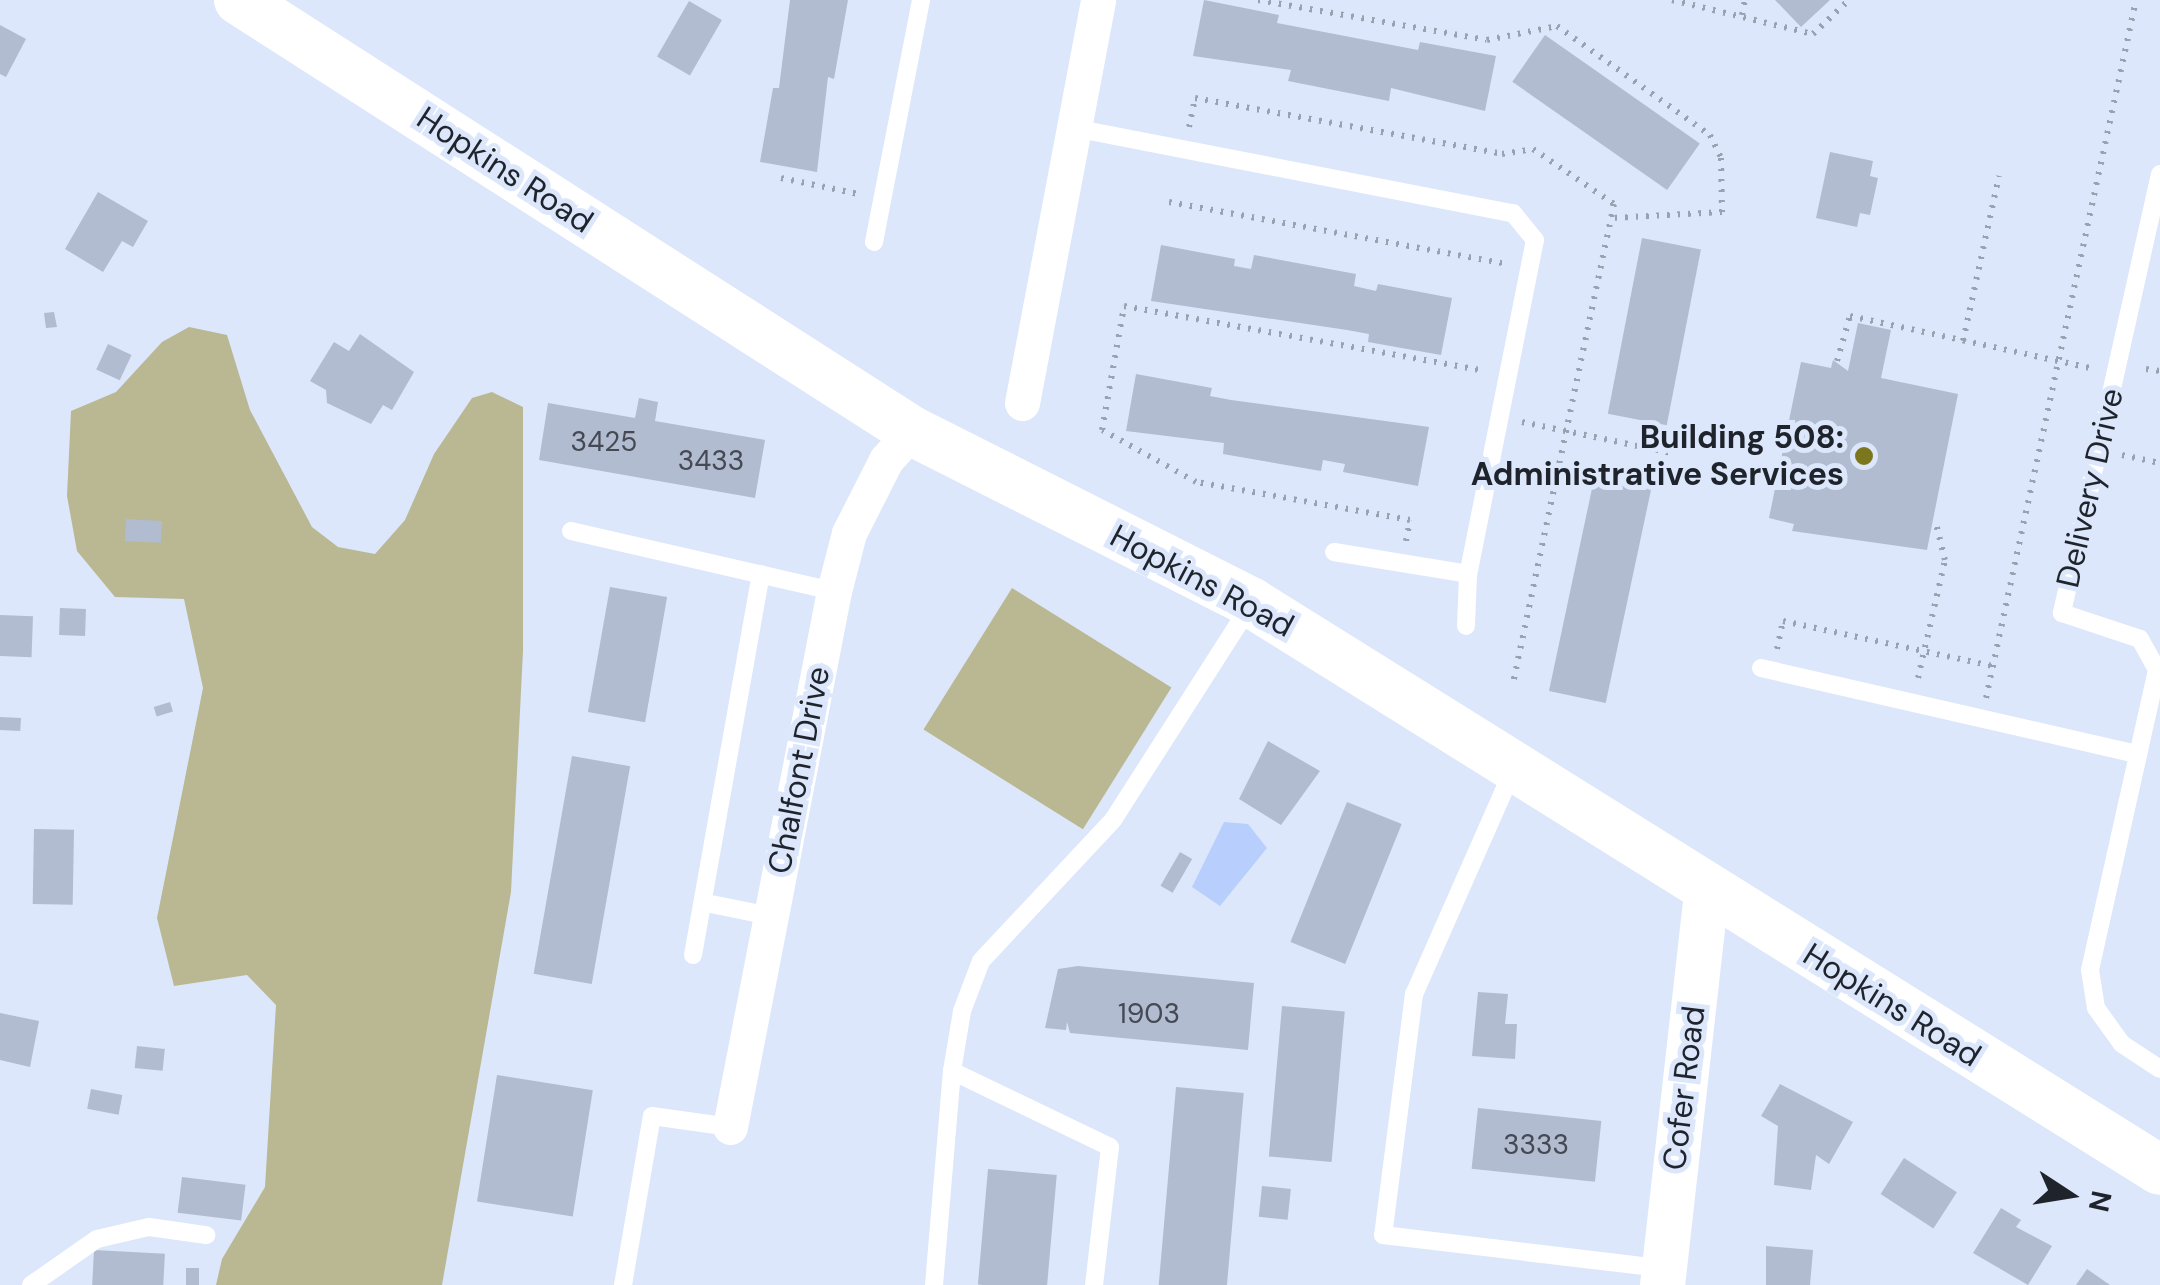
<!DOCTYPE html>
<style>
body{margin:0}
#map{position:relative;width:2160px;height:1285px;overflow:hidden;background:#dce7fb;font-family:"DM Sans",sans-serif}
div>[style]{position:absolute}
[style*='--x']{left:calc(var(--x)*1px);top:calc(var(--y)*1px);width:calc(var(--w)*1px);rotate:calc(var(--a)*1deg)}
.green>*{inset:0;background:#b9b892;transform-origin:0 0}
.water>*{inset:0;background:#b8cffd}
.building>*{inset:0;background:#b1bcd0;transform-origin:0 0}
.path>*{height:6px;margin-top:-3px;transform-origin:0;background:repeating-linear-gradient(90deg,#9aa2b2 0 2.5px,transparent 0 10.5px)}
.service>*{height:18px;margin:-9px;padding:0 9px;transform-origin:9px;border-radius:9px;background:#fff}
.minor>*{height:35px;margin:-17.5px;padding:0 17.5px;transform-origin:17.5px;border-radius:17.5px;background:#fff}
.tertiary>*{height:45px;margin:-22.5px;padding:0 22.5px;transform-origin:22.5px;border-radius:22.5px;background:#fff}
.secondary>*{height:50px;margin:-25px;padding:0 25px;transform-origin:25px;border-radius:25px;background:#fff}
.dots>*{width:28px;height:28px;translate:-50% -50%;box-sizing:border-box;border:5px solid #dce7fb;border-radius:50%}
span{translate:-50% -50%;white-space:nowrap;text-align:center;line-height:1.15;-webkit-text-stroke:10px #dce7fb;paint-order:stroke}
.number-label{font-size:28px;color:#444954}
.number-label span{-webkit-text-stroke-width:0}
.street-label{font-size:32px;color:#1f232b}
.poi-label{font-size:32px;color:#1f232b;font-weight:700}
.right{translate:-100% -50%;text-align:right}
.north{position:absolute;left:2020px;top:1145px;width:100px;height:100px;-webkit-text-stroke:8px #dce7fb;paint-order:stroke;rotate:102deg;font-size:28px;font-weight:700;line-height:40px;text-align:center;color:#1f232b}
.north::after{content:'';display:block;margin:auto;width:35px;height:45px;background:#1f232b;clip-path:polygon(50% 0,100% 100%,50% 72%,0 100%)}
</style>
<div id="map">
<div class="green">
<div style="clip-path:polygon(189px 327px,227px 335px,250px 410px,312px 527px,338px 547px,375px 554px,405px 520px,434px 454px,472px 398px,492px 392px,523px 407px,523px 651px,511px 892px,442px 1285px,216px 1285px,222px 1259px,265px 1187px,276px 1005px,247px 975px,174px 986px,157px 918px,203px 688px,184px 599px,115px 597px,77px 551px,67px 496px,71px 411px,116px 392px,162px 342px)"></div>
<div style="left:1012px;top:588px;width:188px;height:167px;rotate:32deg"></div>
</div>
<div class="water">
<div style="clip-path:polygon(1224px 822px,1248px 824px,1267px 848px,1220px 906px,1192px 887px)"></div>
</div>
<div class="building">
<div style="clip-path:polygon(790px 0,848px 0,834px 79px,828px 77px,817px 172px,760px 162px,773px 88px,779px 88px)"></div>
<div style="clip-path:polygon(1204px 0,1279px 15px,1277px 23px,1418px 50px,1420px 42px,1496px 56px,1485px 111px,1391px 88px,1389px 101px,1288px 81px,1291px 70px,1193px 56px)"></div>
<div style="clip-path:polygon(1775px 0,1830px 0,1801px 27px)"></div>
<div style="left:689px;top:1px;width:38px;height:64px;rotate:30deg"></div>
<div style="clip-path:polygon(0 25px,26px 39px,6px 77px,0 74px)"></div>
<div style="left:1545px;top:35px;width:189px;height:57px;rotate:35deg"></div>
<div style="clip-path:polygon(1830px 152px,1873px 161px,1870px 176px,1878px 178px,1870px 215px,1860px 213px,1857px 227px,1816px 218px)"></div>
<div style="clip-path:polygon(98px 192px,148px 221px,133px 247px,122px 241px,103px 272px,65px 249px)"></div>
<div style="left:1642px;top:238px;width:60px;height:179px;rotate:11deg"></div>
<div style="clip-path:polygon(1161px 245px,1235px 259px,1234px 266px,1251px 269px,1254px 255px,1356px 274px,1354px 286px,1376px 291px,1378px 284px,1452px 298px,1441px 355px,1368px 342px,1369px 334px,1347px 330px,1151px 301px)"></div>
<div style="clip-path:polygon(54px 312px,57px 327px,46px 328px,44px 313px)"></div>
<div style="clip-path:polygon(1858px 323px,1891px 330px,1881px 378px,1958px 394px,1927px 550px,1792px 531px,1794px 524px,1769px 518px,1801px 362px,1831px 368px,1833px 360px,1848px 371px)"></div>
<div style="clip-path:polygon(360px 334px,414px 372px,392px 410px,383px 405px,371px 424px,327px 403px,326px 390px,310px 381px,334px 342px,349px 351px)"></div>
<div style="left:108px;top:344px;width:26px;height:28px;rotate:25deg"></div>
<div style="clip-path:polygon(1136px 374px,1212px 388px,1210px 396px,1231px 400px,1429px 427px,1418px 486px,1343px 472px,1345px 464px,1323px 460px,1321px 471px,1223px 454px,1224px 443px,1126px 431px)"></div>
<div style="clip-path:polygon(639px 398px,658px 402px,655px 421px,765px 440px,755px 498px,539px 460px,548px 403px,635px 418px)"></div>
<div style="left:1597px;top:465px;width:58px;height:231px;rotate:12deg"></div>
<div style="left:126px;top:519px;width:36px;height:22px;rotate:3deg"></div>
<div style="left:610px;top:587px;width:58px;height:127px;rotate:10deg"></div>
<div style="left:60px;top:608px;width:26px;height:27px;rotate:2deg"></div>
<div style="left:0;top:615px;width:33px;height:41px;rotate:2deg"></div>
<div style="left:170px;top:702px;width:10px;height:17px;rotate:73deg"></div>
<div style="left:0;top:717px;width:21px;height:13px;rotate:3deg"></div>
<div style="clip-path:polygon(1268px 741px,1320px 771px,1281px 825px,1239px 799px)"></div>
<div style="left:572px;top:756px;width:59px;height:221px;rotate:10deg"></div>
<div style="left:1347px;top:802px;width:59px;height:151px;rotate:22deg"></div>
<div style="left:34px;top:829px;width:40px;height:75px;rotate:1deg"></div>
<div style="left:1180px;top:852px;width:14px;height:39px;rotate:30deg"></div>
<div style="clip-path:polygon(1078px 966px,1254px 983px,1248px 1050px,1070px 1033px,1067px 1022px,1066px 1030px,1045px 1028px,1058px 969px)"></div>
<div style="clip-path:polygon(1478px 992px,1508px 994px,1505px 1024px,1517px 1024px,1515px 1059px,1472px 1056px)"></div>
<div style="left:1282px;top:1006px;width:63px;height:151px;rotate:5deg"></div>
<div style="clip-path:polygon(0 1013px,39px 1021px,30px 1067px,0 1060px)"></div>
<div style="left:137px;top:1046px;width:28px;height:22px;rotate:6deg"></div>
<div style="left:497px;top:1075px;width:97px;height:128px;rotate:9deg"></div>
<div style="clip-path:polygon(1780px 1084px,1853px 1122px,1829px 1164px,1816px 1155px,1811px 1190px,1774px 1185px,1778px 1126px,1761px 1116px)"></div>
<div style="left:1176px;top:1087px;width:68px;height:199px;rotate:5deg"></div>
<div style="left:91px;top:1089px;width:32px;height:20px;rotate:11deg"></div>
<div style="left:1478px;top:1108px;width:124px;height:61px;rotate:6deg"></div>
<div style="left:1904px;top:1158px;width:63px;height:43px;rotate:33deg"></div>
<div style="left:988px;top:1169px;width:69px;height:116px;rotate:5deg"></div>
<div style="left:182px;top:1177px;width:64px;height:36px;rotate:7deg"></div>
<div style="left:1262px;top:1186px;width:29px;height:31px;rotate:6deg"></div>
<div style="clip-path:polygon(2001px 1208px,2021px 1220px,2016px 1227px,2052px 1246px,2028px 1285px,1973px 1253px)"></div>
<div style="clip-path:polygon(1766px 1246px,1813px 1250px,1810px 1285px,1766px 1285px)"></div>
<div style="left:94px;top:1250px;width:71px;height:35px;rotate:3deg"></div>
<div style="left:186px;top:1268px;width:13px;height:17px"></div>
<div style="clip-path:polygon(2087px 1269px,2110px 1285px,2076px 1285px)"></div>
</div>
<div class="path">
<div style="--x:1258;--y:0;--w:232;--a:9.9"></div>
<div style="--x:1487;--y:40;--w:71;--a:-11.3"></div>
<div style="--x:1557;--y:26;--w:188;--a:35.5"></div>
<div style="--x:1710;--y:135;--w:25;--a:64"></div>
<div style="--x:1721;--y:158;--w:54;--a:88.9"></div>
<div style="--x:1722;--y:212;--w:110;--a:176.9"></div>
<div style="--x:1672;--y:0;--w:145;--a:13.6"></div>
<div style="--x:1813;--y:34;--w:50;--a:-43.4"></div>
<div style="--x:1742;--y:15;--w:15;--a:-79"></div>
<div style="--x:1189;--y:127;--w:30;--a:-78"></div>
<div style="--x:1195;--y:98;--w:312;--a:10.3"></div>
<div style="--x:1502;--y:154;--w:31;--a:-9"></div>
<div style="--x:1533;--y:149;--w:98;--a:34.2"></div>
<div style="--x:1614;--y:204;--w:493;--a:101.9"></div>
<div style="--x:781;--y:178;--w:79;--a:11.7"></div>
<div style="--x:1169;--y:202;--w:344;--a:10.4"></div>
<div style="--x:1963;--y:341;--w:169;--a:-77.7"></div>
<div style="--x:1837;--y:361;--w:47;--a:-73.9"></div>
<div style="--x:1850;--y:316;--w:246;--a:12.2"></div>
<div style="--x:2146;--y:369;--w:14;--a:8"></div>
<div style="--x:1522;--y:422;--w:153;--a:11.7"></div>
<div style="--x:2122;--y:455;--w:39;--a:12"></div>
<div style="--x:1406;--y:541;--w:21;--a:-79"></div>
<div style="--x:1410;--y:520;--w:217;--a:-169.9"></div>
<div style="--x:1196;--y:482;--w:107;--a:-151"></div>
<div style="--x:1102;--y:430;--w:126;--a:-79.9"></div>
<div style="--x:1124;--y:306;--w:366;--a:10.2"></div>
<div style="--x:1777;--y:649;--w:29;--a:-78"></div>
<div style="--x:1783;--y:621;--w:215;--a:12.1"></div>
<div style="--x:1918;--y:678;--w:121;--a:-77.1"></div>
<div style="--x:1945;--y:560;--w:36;--a:-104"></div>
<div style="--x:1986;--y:698;--w:714;--a:-77.87"></div>
</div>
<div class="service">
<div style="--x:1074;--y:128;--w:447;--a:11"></div>
<div style="--x:1513;--y:213;--w:35;--a:51"></div>
<div style="--x:1535;--y:240;--w:341;--a:101.3"></div>
<div style="--x:1468;--y:574;--w:52;--a:92.2"></div>
<div style="--x:2160;--y:174;--w:450;--a:102.6"></div>
<div style="--x:2062;--y:613;--w:82;--a:18.4"></div>
<div style="--x:2140;--y:639;--w:35;--a:61"></div>
<div style="--x:2157;--y:670;--w:307;--a:102.6"></div>
<div style="--x:2090;--y:970;--w:38;--a:81"></div>
<div style="--x:2096;--y:1008;--w:44;--a:54.2"></div>
<div style="--x:2122;--y:1044;--w:45;--a:33.3"></div>
<div style="--x:874;--y:242;--w:247;--a:-79"></div>
<div style="--x:571;--y:531;--w:270;--a:12.9"></div>
<div style="--x:1334;--y:552;--w:136;--a:9.3"></div>
<div style="--x:1761;--y:668;--w:387;--a:12.9"></div>
<div style="--x:1513;--y:770;--w:245;--a:113.8"></div>
<div style="--x:1414;--y:994;--w:243;--a:97.3"></div>
<div style="--x:1383;--y:1235;--w:280;--a:6.8"></div>
<div style="--x:706;--y:903;--w:65;--a:11.5"></div>
<div style="--x:693;--y:955;--w:387;--a:-79.9"></div>
<div style="--x:952;--y:1071;--w:175;--a:25.7"></div>
<div style="--x:1110;--y:1147;--w:139;--a:96.6"></div>
<div style="--x:31;--y:1285;--w:80;--a:-34.9"></div>
<div style="--x:97;--y:1239;--w:53;--a:-13"></div>
<div style="--x:149;--y:1227;--w:58;--a:8"></div>
<div style="--x:623;--y:1285;--w:171;--a:-80.3"></div>
<div style="--x:652;--y:1116;--w:79;--a:8"></div>
<div style="--x:934;--y:1285;--w:215;--a:-85.2"></div>
<div style="--x:952;--y:1071;--w:61;--a:-80.5"></div>
<div style="--x:962;--y:1011;--w:53;--a:-69.2"></div>
<div style="--x:981;--y:961;--w:193;--a:-46.9"></div>
<div style="--x:1113;--y:820;--w:256;--a:-57.4"></div>
</div>
<div class="minor">
<div style="--x:1022;--y:403;--w:410;--a:-79.3"></div>
<div style="--x:730;--y:1127;--w:546;--a:-79.02"></div>
<div style="--x:834;--y:591;--w:60;--a:-75.5"></div>
<div style="--x:849;--y:533;--w:82;--a:-63.1"></div>
<div style="--x:886;--y:460;--w:39;--a:-48"></div>
</div>
<div class="tertiary">
<div style="--x:1662;--y:1285;--w:397;--a:-83.6"></div>
</div>
<div class="secondary">
<div style="--x:239;--y:0;--w:799;--a:32.64"></div>
<div style="--x:912;--y:431;--w:381;--a:26.8"></div>
<div style="--x:1252;--y:603;--w:1070;--a:31.98"></div>
</div>
<div class="dots">
<div style="left:1864px;top:456px;background:#7c771c"></div>
</div>
<div class="number-label">
<span style="left:604px;top:442px">3425</span>
<span style="left:711px;top:461px">3433</span>
<span style="left:1149px;top:1014px">1903</span>
<span style="left:1536px;top:1145px">3333</span>
</div>
<div class="street-label">
<span style="left:505px;top:170px;rotate:33deg">Hopkins Road</span>
<span style="left:2090px;top:488px;rotate:-77deg">Delivery Drive</span>
<span style="left:1202px;top:581px;rotate:28deg">Hopkins Road</span>
<span style="left:799px;top:770px;rotate:-79deg">Chalfont Drive</span>
<span style="left:1892px;top:1005px;rotate:32deg">Hopkins Road</span>
<span style="left:1684px;top:1088px;rotate:-83deg">Cofer Road</span>
</div>
<div class="poi-label">
<span class="right" style="left:1844px;top:456px">Building 508:<br>Administrative Services</span>
</div>
<div class="north">N</div>
</div>
